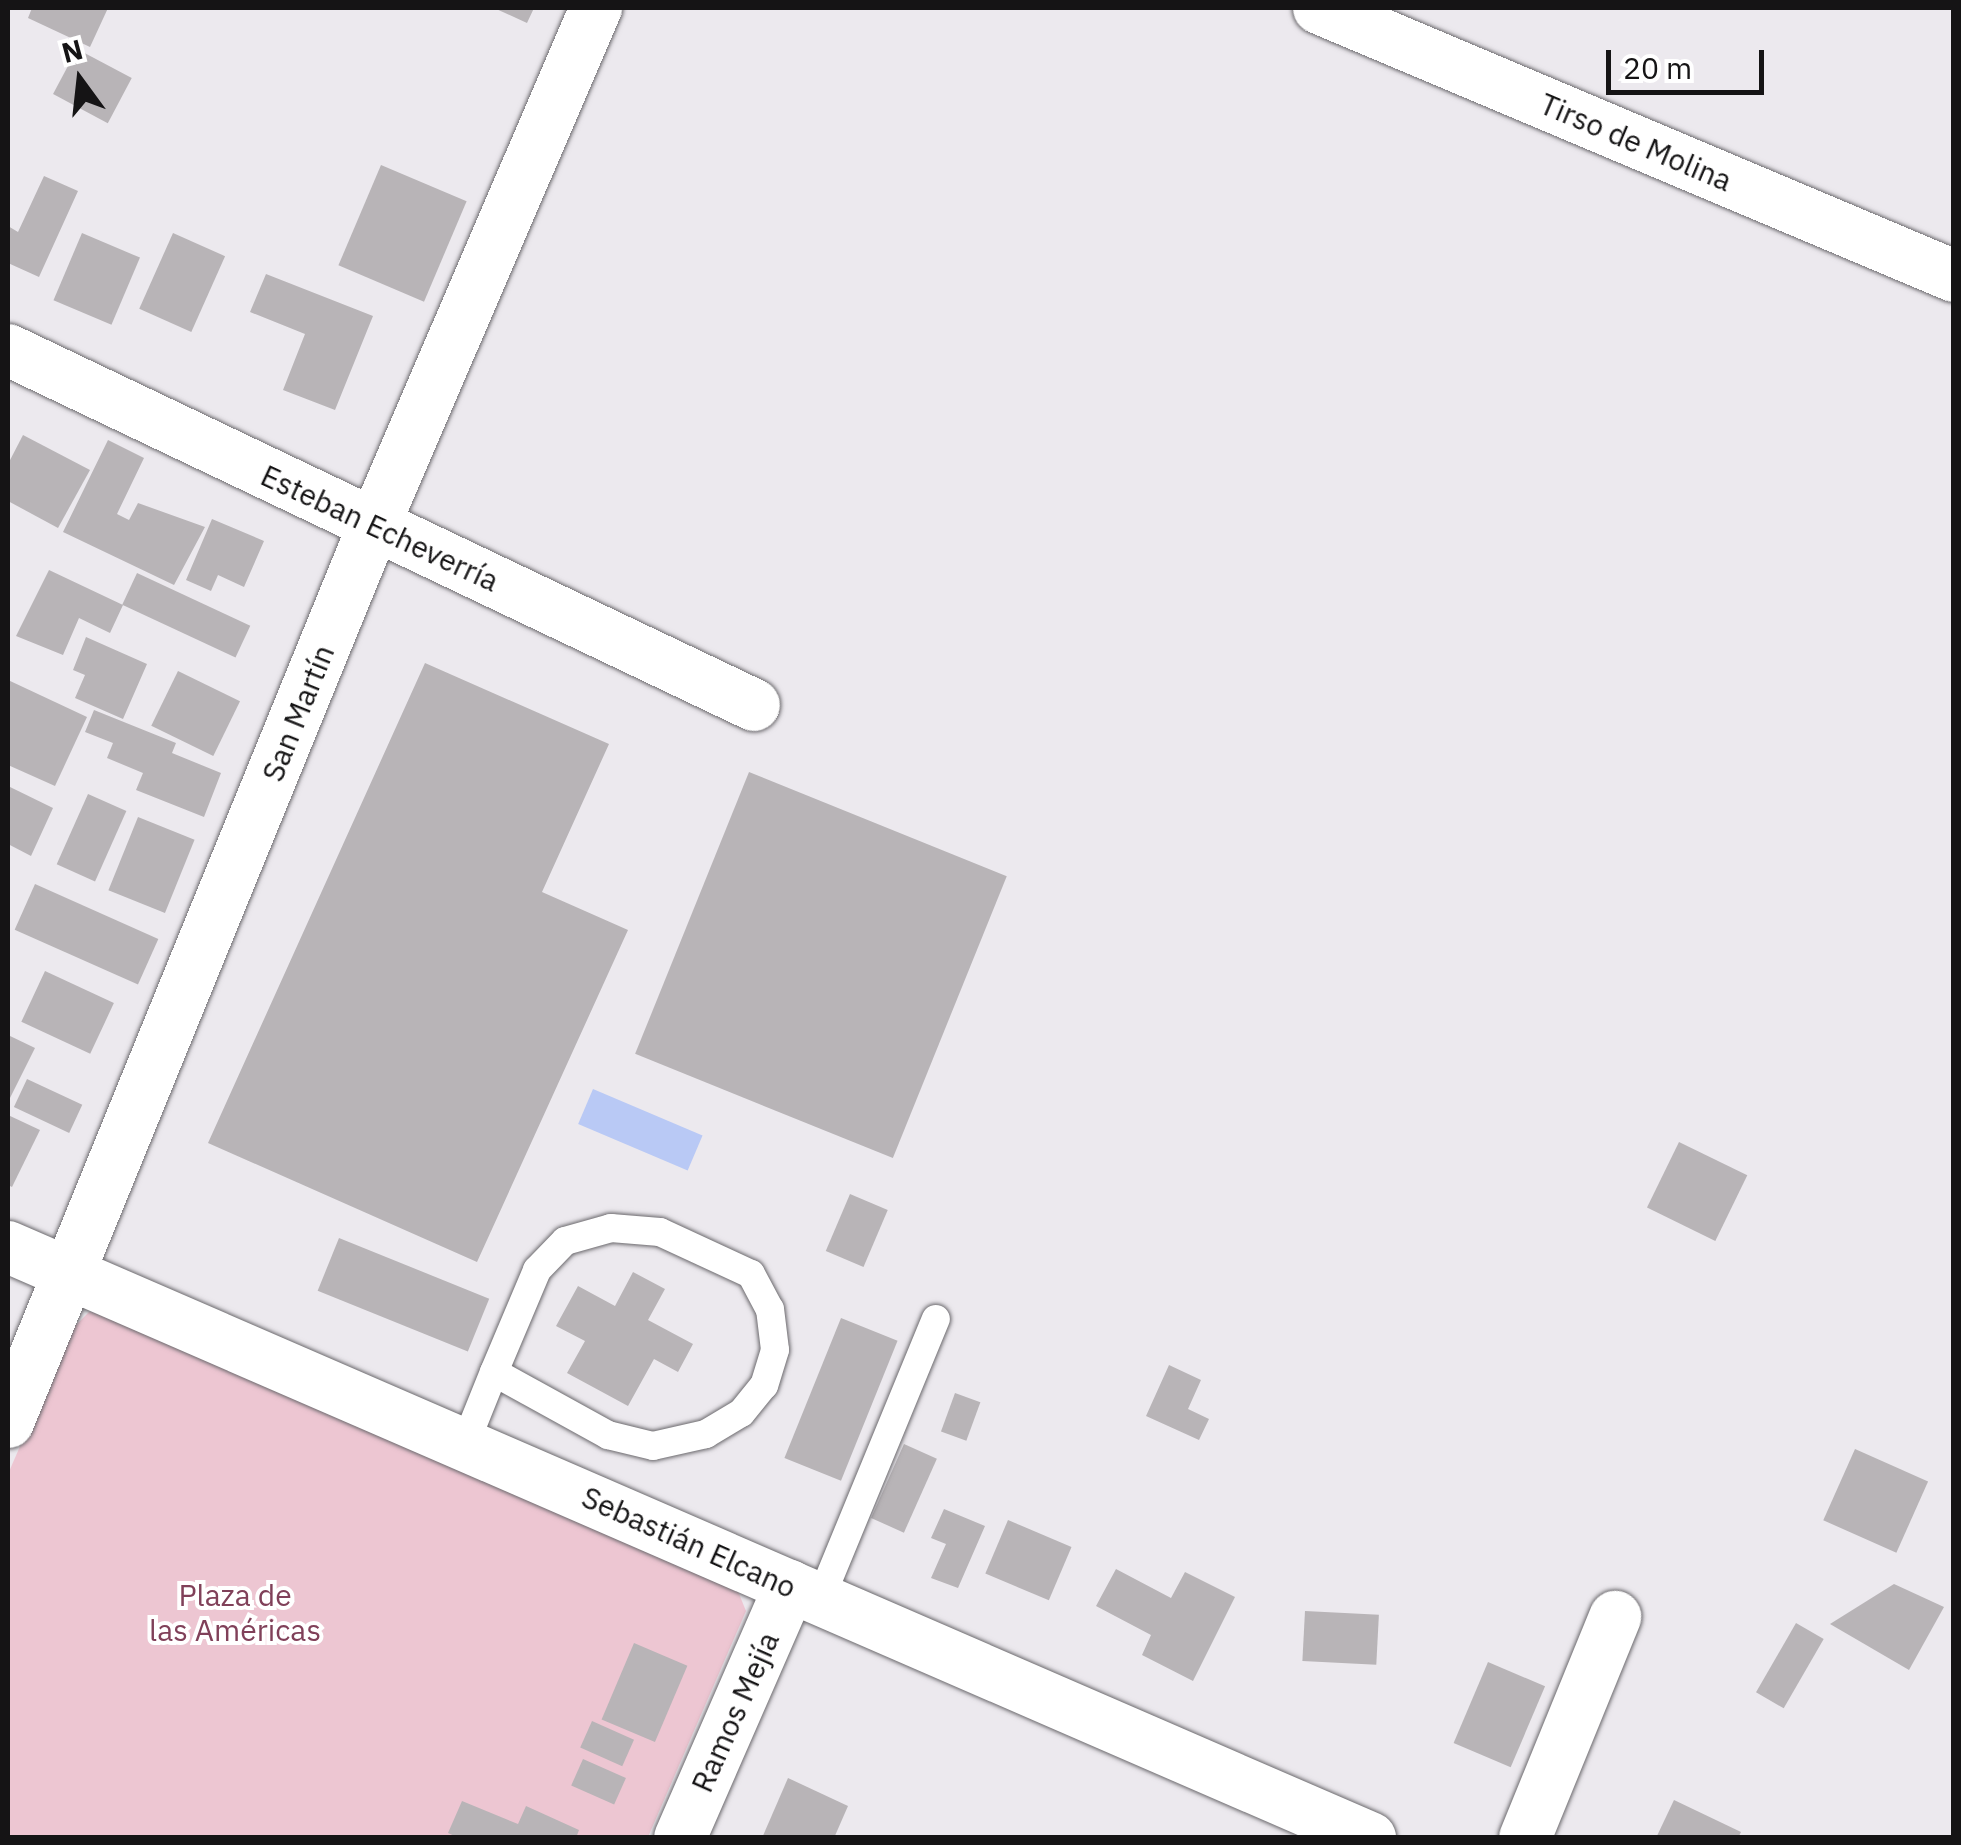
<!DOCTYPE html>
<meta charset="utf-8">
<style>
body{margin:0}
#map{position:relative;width:1961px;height:1845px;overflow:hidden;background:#ece9ee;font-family:"IBM Plex Sans",sans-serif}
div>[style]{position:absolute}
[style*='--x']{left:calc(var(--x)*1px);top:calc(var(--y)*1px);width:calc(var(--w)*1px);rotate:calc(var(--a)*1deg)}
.green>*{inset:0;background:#edc6d2}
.water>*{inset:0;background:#b9c9f5;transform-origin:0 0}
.building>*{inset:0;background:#b8b4b7;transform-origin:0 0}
.roads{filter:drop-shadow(0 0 2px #6b696d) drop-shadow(0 0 2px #6b696d)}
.service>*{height:28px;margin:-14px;padding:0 14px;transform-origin:14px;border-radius:14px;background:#fff}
.minor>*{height:52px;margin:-26px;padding:0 26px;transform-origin:26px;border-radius:26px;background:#fff}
span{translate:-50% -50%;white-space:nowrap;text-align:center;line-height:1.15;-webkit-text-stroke:8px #fff;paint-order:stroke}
.street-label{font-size:30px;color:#151415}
.park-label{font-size:30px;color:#804059}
.frame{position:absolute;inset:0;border:10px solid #151415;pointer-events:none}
.north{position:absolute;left:30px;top:30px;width:100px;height:100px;-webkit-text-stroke:8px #fff;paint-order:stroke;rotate:345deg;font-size:28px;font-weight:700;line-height:40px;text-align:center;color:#151415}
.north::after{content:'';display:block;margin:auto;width:35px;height:45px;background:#151415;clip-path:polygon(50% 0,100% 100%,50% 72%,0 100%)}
.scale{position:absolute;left:1606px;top:50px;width:158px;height:45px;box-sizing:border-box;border:5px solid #151415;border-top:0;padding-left:12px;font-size:30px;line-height:35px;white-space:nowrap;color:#151415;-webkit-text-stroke:8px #fff;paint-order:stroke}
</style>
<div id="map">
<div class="green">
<div style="clip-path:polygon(89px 1312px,116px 1315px,735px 1584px,746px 1611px,648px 1837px,8px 1838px,8px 1474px,70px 1331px)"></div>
</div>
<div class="water">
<div style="left:593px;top:1089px;width:119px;height:38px;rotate:23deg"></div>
</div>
<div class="building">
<div style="clip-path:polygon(32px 8px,108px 8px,90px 47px,28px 18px)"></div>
<div style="clip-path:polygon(494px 8px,534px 8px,527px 23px)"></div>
<div style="left:77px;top:49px;width:62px;height:51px;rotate:28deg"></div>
<div style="left:381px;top:165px;width:93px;height:109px;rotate:23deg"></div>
<div style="clip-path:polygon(44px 176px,78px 191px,39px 277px,8px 263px,8px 226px,18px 232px)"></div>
<div style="left:82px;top:233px;width:63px;height:73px;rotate:23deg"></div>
<div style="left:173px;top:233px;width:57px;height:83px;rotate:24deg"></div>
<div style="clip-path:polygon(266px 274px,373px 316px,335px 410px,283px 390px,305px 334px,250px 312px)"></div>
<div style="clip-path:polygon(23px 435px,90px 470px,58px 528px,8px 501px,8px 464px)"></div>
<div style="clip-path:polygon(108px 440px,144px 458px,117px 514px,129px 520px,138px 503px,205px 527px,174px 585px,63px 532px)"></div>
<div style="clip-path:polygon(212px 519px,264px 541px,244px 587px,218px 575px,211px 591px,186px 580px)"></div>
<div style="clip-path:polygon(49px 570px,123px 605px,110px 633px,79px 618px,63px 655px,16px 636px)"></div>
<div style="left:137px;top:573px;width:125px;height:35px;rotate:25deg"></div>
<div style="clip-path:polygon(86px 637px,147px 664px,123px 719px,75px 698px,85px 675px,73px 670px)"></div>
<div style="clip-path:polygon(425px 663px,609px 744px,542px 892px,628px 930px,477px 1262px,208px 1143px)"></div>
<div style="left:178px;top:671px;width:69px;height:61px;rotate:26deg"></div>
<div style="clip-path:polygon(8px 680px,87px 717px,55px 786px,8px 765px)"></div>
<div style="clip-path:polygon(94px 710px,176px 743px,172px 753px,221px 773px,204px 817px,136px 790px,143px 773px,107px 758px,113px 743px,85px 732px)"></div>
<div style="left:749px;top:772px;width:278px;height:304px;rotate:22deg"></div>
<div style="clip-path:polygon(8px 786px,53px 808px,31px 856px,8px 844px)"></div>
<div style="left:88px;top:794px;width:42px;height:77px;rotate:24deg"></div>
<div style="left:138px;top:817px;width:61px;height:79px;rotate:22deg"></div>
<div style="left:35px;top:884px;width:135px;height:50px;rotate:24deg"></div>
<div style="left:45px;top:971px;width:76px;height:56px;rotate:25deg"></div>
<div style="clip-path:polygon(8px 1035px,35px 1048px,8px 1102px)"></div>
<div style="left:27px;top:1079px;width:61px;height:31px;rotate:25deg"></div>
<div style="clip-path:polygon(8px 1115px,40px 1130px,12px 1187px,8px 1185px)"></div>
<div style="left:1679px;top:1142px;width:76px;height:73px;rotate:26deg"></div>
<div style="left:850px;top:1194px;width:41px;height:62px;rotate:23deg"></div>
<div style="left:339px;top:1238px;width:162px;height:57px;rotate:22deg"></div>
<div style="clip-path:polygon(633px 1272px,665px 1289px,648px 1320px,693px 1344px,678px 1372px,654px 1359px,628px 1406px,567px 1373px,585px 1341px,556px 1326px,578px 1286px,615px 1306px)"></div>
<div style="left:841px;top:1318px;width:61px;height:151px;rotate:22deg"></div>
<div style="clip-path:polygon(1169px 1365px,1201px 1380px,1188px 1409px,1209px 1419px,1199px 1440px,1146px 1416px)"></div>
<div style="left:955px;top:1393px;width:27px;height:41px;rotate:20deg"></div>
<div style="left:904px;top:1444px;width:36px;height:81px;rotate:24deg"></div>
<div style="left:1855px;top:1449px;width:80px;height:78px;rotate:24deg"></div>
<div style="clip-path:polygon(944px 1509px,985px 1526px,958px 1588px,931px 1578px,946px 1544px,931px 1538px)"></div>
<div style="left:1008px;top:1520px;width:69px;height:58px;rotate:23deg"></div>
<div style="clip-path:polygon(1116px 1569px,1171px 1598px,1185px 1572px,1235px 1597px,1193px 1681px,1142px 1655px,1151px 1635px,1096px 1606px)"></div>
<div style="clip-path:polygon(1894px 1584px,1944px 1607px,1909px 1670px,1830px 1624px)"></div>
<div style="left:1305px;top:1611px;width:74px;height:50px;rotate:3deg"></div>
<div style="left:1796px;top:1623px;width:32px;height:80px;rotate:30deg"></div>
<div style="left:634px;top:1643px;width:58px;height:83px;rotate:23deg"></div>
<div style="left:1488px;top:1662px;width:62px;height:88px;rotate:23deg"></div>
<div style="left:592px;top:1721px;width:46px;height:29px;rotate:24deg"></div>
<div style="left:583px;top:1759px;width:47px;height:29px;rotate:24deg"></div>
<div style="clip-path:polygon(788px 1778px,848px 1806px,834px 1838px,762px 1838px)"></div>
<div style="clip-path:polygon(1674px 1800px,1741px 1832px,1738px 1838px,1656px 1838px)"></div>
<div style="clip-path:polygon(462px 1801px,518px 1824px,526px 1806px,579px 1830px,576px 1838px,459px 1838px,448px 1833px)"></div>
</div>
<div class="roads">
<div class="service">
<div style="--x:465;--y:1444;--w:78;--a:-68.1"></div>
<div style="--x:494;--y:1372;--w:111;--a:-67.1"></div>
<div style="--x:537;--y:1270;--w:40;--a:-46"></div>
<div style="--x:565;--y:1241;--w:48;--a:-15.8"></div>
<div style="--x:611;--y:1228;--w:49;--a:4.7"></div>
<div style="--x:660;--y:1232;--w:100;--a:24.8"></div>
<div style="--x:751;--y:1274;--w:40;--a:62"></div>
<div style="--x:770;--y:1309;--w:41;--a:83"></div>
<div style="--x:775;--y:1350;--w:37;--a:107"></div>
<div style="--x:764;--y:1385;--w:36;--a:129"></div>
<div style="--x:741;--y:1413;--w:41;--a:149"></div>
<div style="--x:706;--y:1434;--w:54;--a:167.2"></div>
<div style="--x:653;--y:1446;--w:46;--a:-166.3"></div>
<div style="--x:608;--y:1435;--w:130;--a:-151.1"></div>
<div style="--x:820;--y:1600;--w:304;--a:-67.6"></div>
</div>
<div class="minor">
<div style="--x:1319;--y:8;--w:689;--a:22.88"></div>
<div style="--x:8;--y:350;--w:826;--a:25.45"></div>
<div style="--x:8;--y:1247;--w:1485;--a:23.46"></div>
<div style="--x:8;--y:1422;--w:969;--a:-67.8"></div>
<div style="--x:374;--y:525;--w:563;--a:-66.76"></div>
<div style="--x:680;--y:1838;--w:275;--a:-66.4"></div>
<div style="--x:1525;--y:1838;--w:239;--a:-67.8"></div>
</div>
</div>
<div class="street-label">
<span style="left:1636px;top:142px;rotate:23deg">Tirso de Molina</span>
<span style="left:380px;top:528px;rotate:25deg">Esteban Echeverría</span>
<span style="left:298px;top:713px;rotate:-68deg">San Martín</span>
<span style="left:689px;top:1542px;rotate:24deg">Sebastián Elcano</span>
<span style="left:735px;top:1712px;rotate:-66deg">Ramos Mejía</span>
</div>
<div class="park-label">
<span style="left:235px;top:1612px">Plaza de<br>las Américas</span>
</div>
<div class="frame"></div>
<div class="north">N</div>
<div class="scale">20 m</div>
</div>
